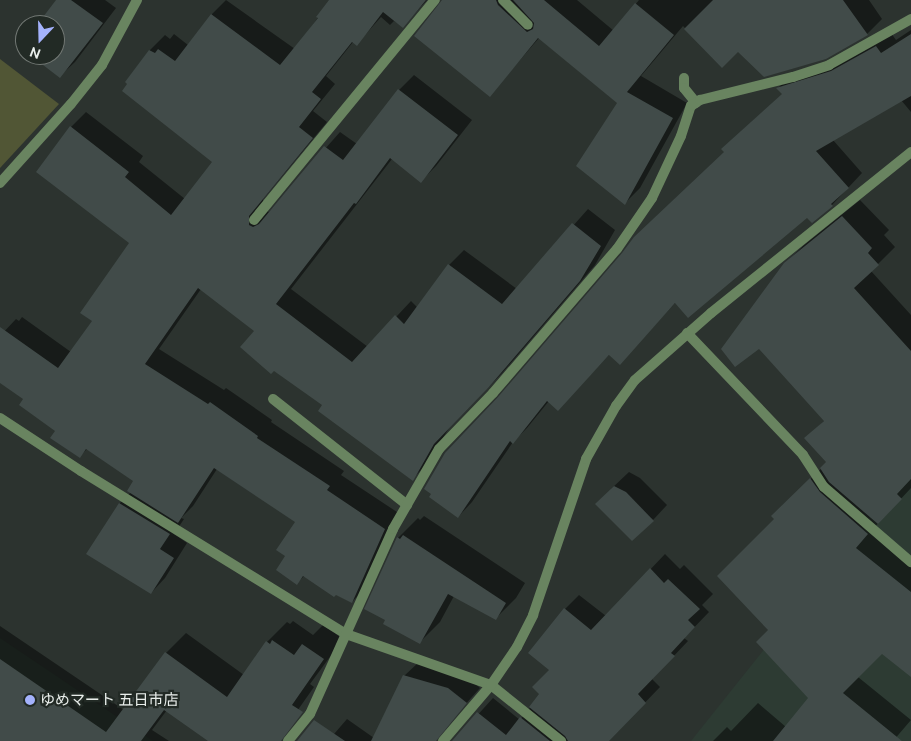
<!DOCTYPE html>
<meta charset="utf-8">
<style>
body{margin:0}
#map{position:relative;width:911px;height:741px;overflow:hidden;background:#2c332f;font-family:Ubuntu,"Noto Sans JP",sans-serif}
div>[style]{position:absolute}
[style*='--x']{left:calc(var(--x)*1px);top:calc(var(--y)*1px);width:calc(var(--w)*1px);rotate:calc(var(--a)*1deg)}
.built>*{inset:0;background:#2d3b33}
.green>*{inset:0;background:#515635}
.shadow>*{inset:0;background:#0007}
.building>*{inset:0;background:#414b49}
.minor>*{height:10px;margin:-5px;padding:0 5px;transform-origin:5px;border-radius:5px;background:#698460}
.dots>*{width:14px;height:14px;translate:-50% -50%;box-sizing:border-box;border:2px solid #222a25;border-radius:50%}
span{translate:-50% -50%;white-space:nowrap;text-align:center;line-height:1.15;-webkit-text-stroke:4.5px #222a25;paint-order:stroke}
.poi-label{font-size:15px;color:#e9eeeb}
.left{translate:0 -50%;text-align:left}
.north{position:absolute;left:15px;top:15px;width:50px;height:50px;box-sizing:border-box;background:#222a25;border:1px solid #727874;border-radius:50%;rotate:201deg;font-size:14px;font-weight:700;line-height:20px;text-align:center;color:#e9eeeb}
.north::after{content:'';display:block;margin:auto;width:18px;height:22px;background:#a4b2fc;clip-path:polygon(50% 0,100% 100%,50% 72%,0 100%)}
</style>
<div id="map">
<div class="built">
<div style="clip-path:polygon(911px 465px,911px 741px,691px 741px)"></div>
<div style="clip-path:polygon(0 638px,153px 741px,0 741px)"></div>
</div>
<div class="green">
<div style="clip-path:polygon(0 59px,59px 104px,0 168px)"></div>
</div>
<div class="shadow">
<div style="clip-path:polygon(62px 0,105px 0,116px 8px,75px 62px,60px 76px,32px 55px,55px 55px,55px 25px,39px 25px)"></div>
<div style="clip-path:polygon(226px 0,295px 49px,331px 0,427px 0,403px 26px,394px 21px,390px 25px,381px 17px,357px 44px,353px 42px,326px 76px,335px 84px,313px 111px,327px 122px,263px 199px,264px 210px,269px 212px,340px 132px,357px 144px,399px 90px,414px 75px,472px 120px,436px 166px,421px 181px,392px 159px,291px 289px,368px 347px,411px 301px,417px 307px,449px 265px,464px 250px,517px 289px,588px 209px,615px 230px,595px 265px,503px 372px,449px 428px,427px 464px,412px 479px,323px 405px,256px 330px,201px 289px,159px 349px,224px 390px,226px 388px,272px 420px,271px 422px,344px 471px,341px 475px,400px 514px,367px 586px,352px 602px,304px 576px,297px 583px,287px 555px,297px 521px,217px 469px,193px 506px,181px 518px,184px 519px,174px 534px,187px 543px,165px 578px,151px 593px,88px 553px,120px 503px,131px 492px,135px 481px,88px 448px,80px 456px,25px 399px,0 381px,0 336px,16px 319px,19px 321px,22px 317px,71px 352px,93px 321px,130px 243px,71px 127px,86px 112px,143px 156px,139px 162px,185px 199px,214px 162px,127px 82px,150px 50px,165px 35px,170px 39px,174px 34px,188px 45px,212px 14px)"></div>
<div style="clip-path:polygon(442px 0,577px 0,614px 31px,639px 0,869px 0,882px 19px,867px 34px,738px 51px,722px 66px,683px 26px,641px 76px,687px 103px,640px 188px,625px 203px,618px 103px,539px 38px,490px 95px)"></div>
<div style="clip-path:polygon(911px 30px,911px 112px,901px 100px,833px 140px,862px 173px,832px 205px,807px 217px,676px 302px,620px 363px,610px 354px,558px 409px,549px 401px,527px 428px,513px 442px,472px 502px,458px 517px,431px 497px,725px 152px,783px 94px,778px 88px,792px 74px,847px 57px,891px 33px,896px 40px)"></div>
<div style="clip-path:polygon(860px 200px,889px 230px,884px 235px,895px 247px,871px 271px,911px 315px,911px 488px,871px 531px,911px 563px,911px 675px,882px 652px,858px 677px,911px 720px,893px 741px,713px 741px,727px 727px,731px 731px,758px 703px,786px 727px,809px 698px,784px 619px,776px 519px,773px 516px,828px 462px,806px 438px,825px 420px,785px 264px,803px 246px)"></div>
<div style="clip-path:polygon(629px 472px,640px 478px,667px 505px,653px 520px,611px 489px)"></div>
<div style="clip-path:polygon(424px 516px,525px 583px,516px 598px,496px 618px,454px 596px,440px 622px,420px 642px,398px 538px,418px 518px,420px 520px)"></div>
<div style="clip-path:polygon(665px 554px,680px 569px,684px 565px,713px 594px,702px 605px,709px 612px,684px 638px,688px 641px,652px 679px,660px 687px,608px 741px,454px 741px,493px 698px,520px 720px,541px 694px,551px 669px,565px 609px,579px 595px,606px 616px)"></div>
<div style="clip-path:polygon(293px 621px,313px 635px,323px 625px,343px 639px,310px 684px,314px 687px,276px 741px,210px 741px,167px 710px,152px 730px,169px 741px,0 741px,0 626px,124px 710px,166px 653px,186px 633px,244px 675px,267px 642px,287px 622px,290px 624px)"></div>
<div style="clip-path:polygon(419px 662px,463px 674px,480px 688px,455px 716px,416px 741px,328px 741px,347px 719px,374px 738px,404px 676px)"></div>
</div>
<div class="building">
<div style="clip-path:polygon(56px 0,71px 0,103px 23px,60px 78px,30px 55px,55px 55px,55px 25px,37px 25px)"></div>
<div style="clip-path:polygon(329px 0,426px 0,403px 28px,383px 12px,357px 46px,352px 42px,312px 92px,321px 99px,299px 127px,313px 138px,249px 216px,249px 225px,253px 227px,259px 224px,324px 146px,343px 160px,398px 89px,458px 135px,421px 183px,390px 158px,356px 204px,354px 203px,276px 304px,352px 362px,395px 315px,404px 324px,448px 264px,502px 304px,572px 223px,601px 246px,580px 281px,488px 388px,434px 444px,413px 481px,318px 411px,322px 405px,274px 371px,271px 374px,240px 347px,254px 331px,198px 288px,145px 364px,208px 404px,210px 402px,258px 436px,257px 438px,330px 486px,327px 490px,385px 529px,352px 603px,336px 595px,334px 597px,303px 576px,297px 585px,276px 570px,285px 556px,276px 550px,295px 522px,214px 468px,178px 523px,127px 491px,133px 481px,86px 449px,80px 458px,50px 438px,55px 431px,19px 405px,23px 399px,0 383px,0 327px,58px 368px,92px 321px,80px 313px,129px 243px,36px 172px,70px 126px,129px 172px,125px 177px,171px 215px,212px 162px,122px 91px,127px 84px,125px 82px,149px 50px,155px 53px,158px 49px,175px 61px,211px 14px,280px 65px,318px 18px,316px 17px)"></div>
<div style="clip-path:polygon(442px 0,496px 0,498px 5px,527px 32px,533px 29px,534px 23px,513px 0,544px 0,599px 46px,635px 3px,674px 35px,627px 92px,673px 118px,625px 205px,576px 166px,617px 103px,538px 38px,490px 97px,414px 36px)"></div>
<div style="clip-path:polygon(713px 0,843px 0,868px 35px,826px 59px,764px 77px,738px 52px,722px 68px,684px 29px)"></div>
<div style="clip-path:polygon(911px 34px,911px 96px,816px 151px,849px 188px,831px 204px,833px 206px,812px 223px,807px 218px,688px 318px,675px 303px,620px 365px,609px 355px,558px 411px,547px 401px,513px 444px,510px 441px,458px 518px,429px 497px,431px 494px,424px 489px,445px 453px,498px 397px,622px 253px,634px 237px,724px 152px,721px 149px,782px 94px,776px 88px,831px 71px,876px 46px,881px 53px)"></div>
<div style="clip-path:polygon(842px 216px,872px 248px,868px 253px,879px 265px,854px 288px,911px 351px,911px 479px,897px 494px,902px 499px,878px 524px,829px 482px,820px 468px,826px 462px,804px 438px,824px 421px,759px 349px,735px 367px,721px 349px,784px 263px)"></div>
<div style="clip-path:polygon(810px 478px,820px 492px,868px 534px,856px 548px,911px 592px,911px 677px,882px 654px,843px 693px,902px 741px,773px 741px,808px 698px,756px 642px,768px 630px,717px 576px,774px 519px,771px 516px)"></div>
<div style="clip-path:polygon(614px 486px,626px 492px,654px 521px,632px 541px,595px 504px)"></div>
<div style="clip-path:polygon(119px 503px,170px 534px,160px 549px,174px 558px,151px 594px,86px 554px)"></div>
<div style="clip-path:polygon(403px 535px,506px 603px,496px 620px,448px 594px,420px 644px,383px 624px,385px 620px,364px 609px,397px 537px,400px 539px)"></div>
<div style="clip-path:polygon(650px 568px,664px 583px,668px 579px,700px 609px,688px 620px,695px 627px,671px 653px,675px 656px,638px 694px,646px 703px,609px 741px,568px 741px,565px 736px,529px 707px,539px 694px,532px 687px,549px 670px,528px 653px,564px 608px,591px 630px)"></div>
<div style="clip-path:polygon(272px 640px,294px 655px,302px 644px,324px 659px,292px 705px,303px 712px,281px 741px,208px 741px,164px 710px,141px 741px,0 741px,0 659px,106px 732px,165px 652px,227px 697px,266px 641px,270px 644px)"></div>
<div style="clip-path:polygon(403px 675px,448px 688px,467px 703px,436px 741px,371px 741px)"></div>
<div style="clip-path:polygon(477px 712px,506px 735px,520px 717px,550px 741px,452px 741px)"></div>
<div style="clip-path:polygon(314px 720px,345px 741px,297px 741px)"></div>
</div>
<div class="minor">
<div style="--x:503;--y:0;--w:35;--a:45"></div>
<div style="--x:684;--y:78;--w:10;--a:90"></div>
<div style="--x:684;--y:88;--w:19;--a:51"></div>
<div style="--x:0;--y:183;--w:106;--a:-48.1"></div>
<div style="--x:71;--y:104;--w:50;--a:-51.5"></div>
<div style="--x:102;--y:65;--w:74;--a:-61.7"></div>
<div style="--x:254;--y:220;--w:285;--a:-50.6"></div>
<div style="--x:687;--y:333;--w:168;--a:46.4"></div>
<div style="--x:803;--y:455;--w:38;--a:57"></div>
<div style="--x:824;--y:487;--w:115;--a:40.8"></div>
<div style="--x:273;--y:399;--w:171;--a:38.3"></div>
<div style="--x:0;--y:418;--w:97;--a:33.2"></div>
<div style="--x:81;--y:471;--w:311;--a:31.6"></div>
<div style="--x:346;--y:634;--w:154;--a:19.4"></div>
<div style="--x:491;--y:685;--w:90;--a:38.7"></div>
<div style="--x:288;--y:741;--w:35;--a:-51"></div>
<div style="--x:310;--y:714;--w:203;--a:-65.8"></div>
<div style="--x:393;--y:529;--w:92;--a:-60.1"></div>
<div style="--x:439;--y:449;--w:78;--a:-46"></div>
<div style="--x:493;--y:393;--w:190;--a:-49.3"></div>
<div style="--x:617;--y:249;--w:62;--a:-55.5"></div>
<div style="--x:652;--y:198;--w:68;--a:-64.9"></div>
<div style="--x:681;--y:136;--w:32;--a:-72"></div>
<div style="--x:691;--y:106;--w:11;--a:-34"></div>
<div style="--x:700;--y:100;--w:96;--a:-13.9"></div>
<div style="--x:793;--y:77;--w:38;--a:-18"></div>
<div style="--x:829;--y:65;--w:94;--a:-29.3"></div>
<div style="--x:443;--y:741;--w:74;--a:-49.4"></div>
<div style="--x:491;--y:685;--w:46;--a:-55.6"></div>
<div style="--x:517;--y:647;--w:36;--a:-63"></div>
<div style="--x:533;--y:615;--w:165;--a:-71.2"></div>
<div style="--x:586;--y:459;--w:61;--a:-60.5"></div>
<div style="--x:616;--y:406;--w:32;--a:-54"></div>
<div style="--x:635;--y:380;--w:101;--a:-41.4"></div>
<div style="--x:711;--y:313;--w:257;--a:-38.8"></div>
</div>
<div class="dots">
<div style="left:30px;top:700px;background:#a4b2fc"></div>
</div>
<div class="poi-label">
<span class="left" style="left:40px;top:700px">ゆめマート 五日市店</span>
</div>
<div class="north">N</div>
</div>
